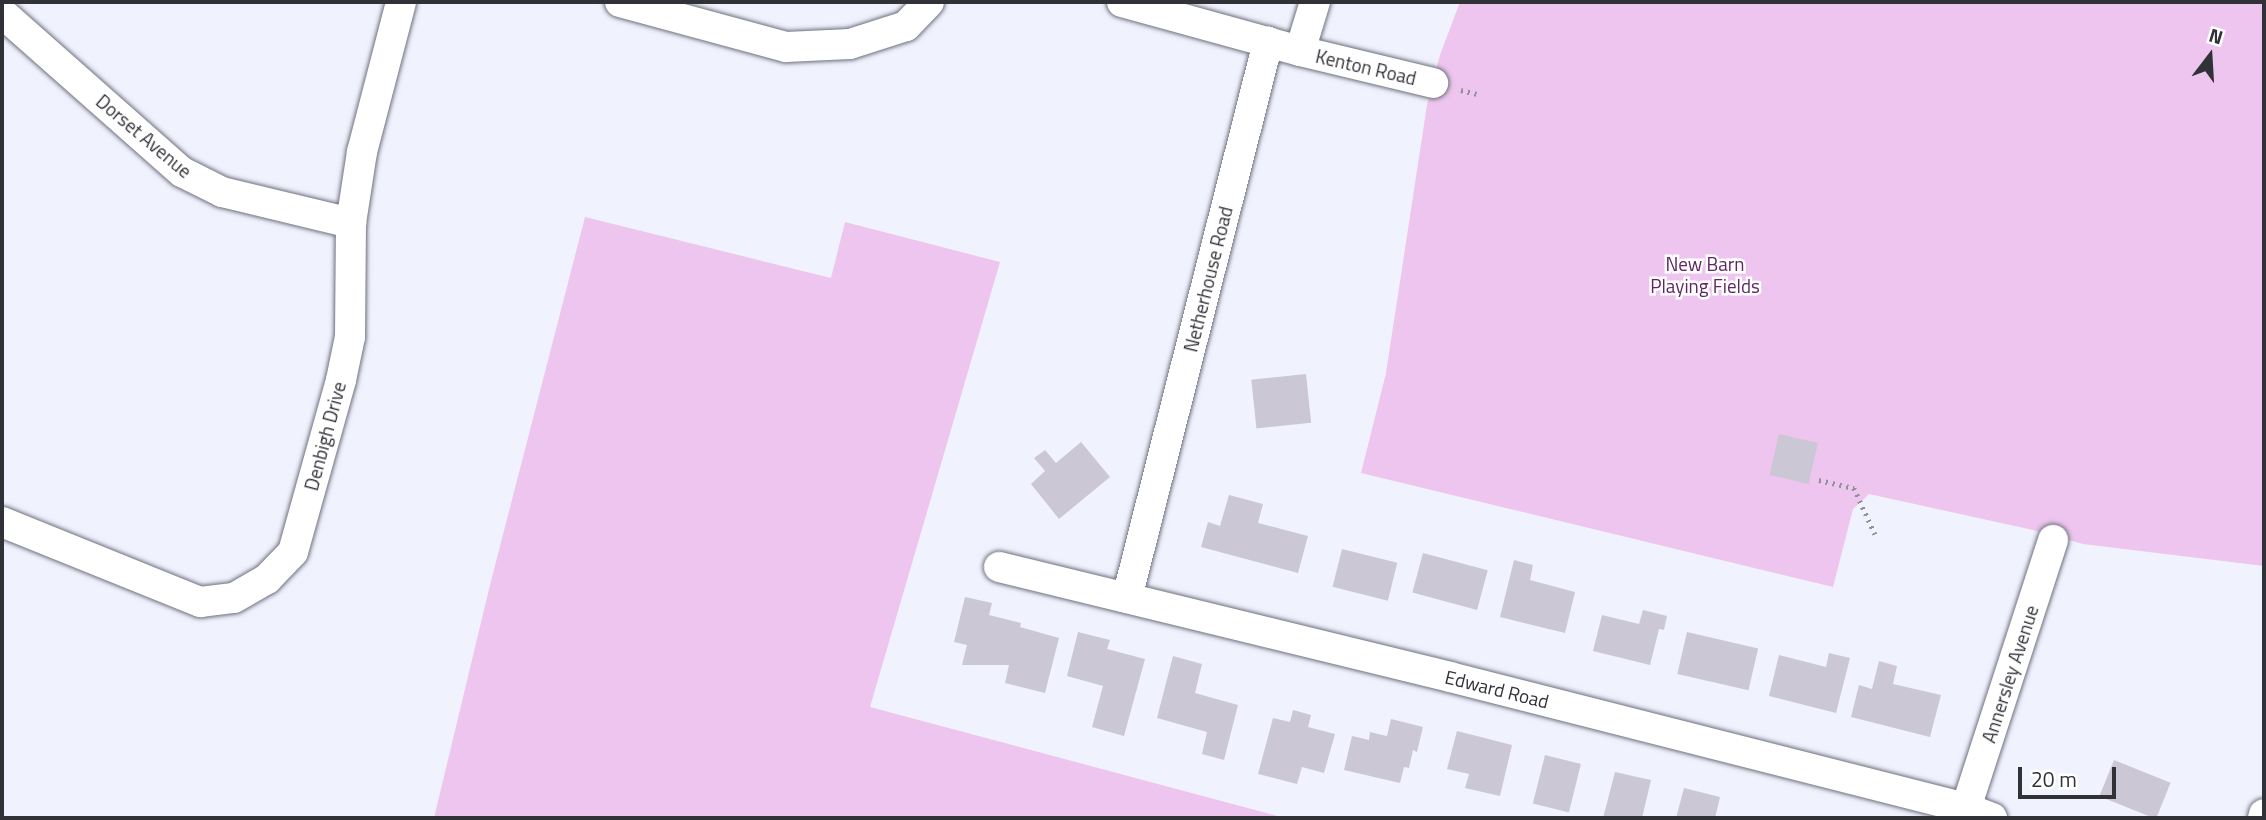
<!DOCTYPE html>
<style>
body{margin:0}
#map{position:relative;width:2266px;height:820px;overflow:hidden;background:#f0f2fe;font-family:"Titillium Web",sans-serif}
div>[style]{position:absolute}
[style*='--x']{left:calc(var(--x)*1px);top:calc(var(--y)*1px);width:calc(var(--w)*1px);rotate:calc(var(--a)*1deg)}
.green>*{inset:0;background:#edc5ee}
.building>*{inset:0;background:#ccc7d5;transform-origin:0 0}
.path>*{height:4.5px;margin-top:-2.25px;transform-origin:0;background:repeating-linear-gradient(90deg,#8f9199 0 2px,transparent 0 7px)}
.roads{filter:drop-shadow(0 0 2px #6f717e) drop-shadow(0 0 2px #6f717e)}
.minor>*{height:30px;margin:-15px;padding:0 15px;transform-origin:15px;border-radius:15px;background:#fff}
span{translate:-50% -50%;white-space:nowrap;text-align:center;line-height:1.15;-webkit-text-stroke:5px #fff;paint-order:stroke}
.street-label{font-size:19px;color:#313237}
.park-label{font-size:19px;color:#5e2662}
.frame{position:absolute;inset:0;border:4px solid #313237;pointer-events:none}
.north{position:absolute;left:2175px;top:21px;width:70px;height:70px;-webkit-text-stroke:5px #fff;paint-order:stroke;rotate:17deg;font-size:19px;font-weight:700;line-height:28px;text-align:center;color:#313237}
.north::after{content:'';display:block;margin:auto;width:24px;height:32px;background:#313237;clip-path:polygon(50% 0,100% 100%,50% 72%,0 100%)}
.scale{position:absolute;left:2018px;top:767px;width:98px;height:32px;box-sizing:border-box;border:4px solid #313237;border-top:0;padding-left:9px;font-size:21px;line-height:24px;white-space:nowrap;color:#313237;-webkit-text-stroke:5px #fff;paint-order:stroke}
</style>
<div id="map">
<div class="green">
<div style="clip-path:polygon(1460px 2px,2264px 2px,2264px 566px,2083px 544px,2033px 530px,1869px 494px,1853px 509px,1833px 587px,1361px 473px,1386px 373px,1427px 105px,1440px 55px)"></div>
<div style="clip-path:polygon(585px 217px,831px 278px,845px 222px,1000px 262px,870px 707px,1285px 818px,434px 818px,490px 585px)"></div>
</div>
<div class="building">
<div style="left:1306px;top:374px;width:49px;height:55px;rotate:84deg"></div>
<div style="left:1779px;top:434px;width:40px;height:42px;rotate:13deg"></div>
<div style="clip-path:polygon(1081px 442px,1110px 477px,1059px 519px,1031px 484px,1045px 471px,1034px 458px,1045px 450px,1056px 463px)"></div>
<div style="clip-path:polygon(1229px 495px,1263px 504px,1258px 523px,1308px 536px,1298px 573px,1201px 547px,1208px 522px,1220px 526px)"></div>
<div style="left:1342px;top:549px;width:57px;height:39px;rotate:14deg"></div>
<div style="left:1423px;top:553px;width:67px;height:41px;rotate:15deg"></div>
<div style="clip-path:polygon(1514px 560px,1533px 565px,1530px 580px,1575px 592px,1565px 633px,1500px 617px)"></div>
<div style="clip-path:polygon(965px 597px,992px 603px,989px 615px,1021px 623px,1020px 627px,1059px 638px,1045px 693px,1005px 683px,1009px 665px,962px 665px,967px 645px,954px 642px)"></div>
<div style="clip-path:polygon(1643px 610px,1667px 616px,1664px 630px,1659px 629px,1650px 665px,1593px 651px,1602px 615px,1639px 624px)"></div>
<div style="clip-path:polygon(1078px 632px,1110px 640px,1107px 649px,1145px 659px,1124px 736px,1092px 727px,1103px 686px,1067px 676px)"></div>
<div style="left:1687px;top:632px;width:73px;height:43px;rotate:13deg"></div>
<div style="clip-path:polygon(1829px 653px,1850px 658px,1836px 713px,1769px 696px,1779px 655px,1826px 667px)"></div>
<div style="clip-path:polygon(1173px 656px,1202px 664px,1195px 693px,1238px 705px,1224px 760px,1202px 754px,1207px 732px,1157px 718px)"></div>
<div style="clip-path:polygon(1879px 661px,1897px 666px,1893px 684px,1941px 695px,1930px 737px,1851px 717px,1859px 685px,1872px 689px)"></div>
<div style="clip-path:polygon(1293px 710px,1311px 715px,1308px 727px,1335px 734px,1324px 773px,1302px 767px,1297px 784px,1258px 774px,1273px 718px,1290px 722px)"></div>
<div style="clip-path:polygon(1391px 719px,1423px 727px,1417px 752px,1413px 750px,1409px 768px,1404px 767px,1400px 783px,1344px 770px,1352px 736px,1369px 740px,1370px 732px,1387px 736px)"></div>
<div style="clip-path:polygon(1457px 731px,1512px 745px,1500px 796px,1465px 788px,1469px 774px,1447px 769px)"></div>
<div style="left:1545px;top:755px;width:37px;height:50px;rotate:14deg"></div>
<div style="left:2114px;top:760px;width:61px;height:39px;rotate:22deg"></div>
<div style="clip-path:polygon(1615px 772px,1651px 780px,1642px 818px,1603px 818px)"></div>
<div style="clip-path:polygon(1684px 788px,1720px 797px,1715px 818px,1676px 818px)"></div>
</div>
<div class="path">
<div style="--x:1461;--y:90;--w:16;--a:14"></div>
<div style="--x:1819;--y:480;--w:36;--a:13"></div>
<div style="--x:1854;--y:488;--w:51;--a:65.5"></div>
</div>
<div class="roads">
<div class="minor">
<div style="--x:620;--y:2;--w:172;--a:15.2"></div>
<div style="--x:786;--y:47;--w:64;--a:-2.7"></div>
<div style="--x:850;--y:44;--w:59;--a:-17.8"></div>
<div style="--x:906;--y:26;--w:33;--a:-46"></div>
<div style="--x:1122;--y:2;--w:185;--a:15.4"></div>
<div style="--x:1300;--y:51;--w:51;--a:-73"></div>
<div style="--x:2;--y:13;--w:240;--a:41.5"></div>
<div style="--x:182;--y:172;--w:45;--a:26.6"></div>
<div style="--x:222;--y:192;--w:133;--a:13.5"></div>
<div style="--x:1300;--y:51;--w:137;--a:13.5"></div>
<div style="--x:2;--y:522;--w:214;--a:22"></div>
<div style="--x:200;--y:602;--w:34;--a:-7"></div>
<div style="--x:234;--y:598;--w:38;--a:-30"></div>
<div style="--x:267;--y:579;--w:37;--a:-46"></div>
<div style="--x:293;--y:552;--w:179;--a:-74.4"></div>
<div style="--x:341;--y:380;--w:44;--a:-78.2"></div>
<div style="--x:350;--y:337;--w:114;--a:-89.5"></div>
<div style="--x:351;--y:223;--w:72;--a:-81.2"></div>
<div style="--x:362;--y:152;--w:155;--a:-75.4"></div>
<div style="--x:999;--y:567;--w:464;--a:13.7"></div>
<div style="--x:1450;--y:677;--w:532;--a:14.25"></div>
<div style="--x:1966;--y:808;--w:28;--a:21"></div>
<div style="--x:1127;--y:598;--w:574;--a:-75.77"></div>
<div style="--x:1966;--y:808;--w:282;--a:-72"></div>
<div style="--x:2263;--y:818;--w:4;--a:-76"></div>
</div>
</div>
<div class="street-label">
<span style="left:1366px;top:67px;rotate:13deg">Kenton Road</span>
<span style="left:144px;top:136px;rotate:40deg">Dorset Avenue</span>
<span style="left:1208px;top:279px;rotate:-76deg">Netherhouse Road</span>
<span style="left:325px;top:436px;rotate:-75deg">Denbigh Drive</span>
<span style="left:2010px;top:674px;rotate:-72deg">Annersley Avenue</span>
<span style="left:1497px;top:689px;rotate:14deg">Edward Road</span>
</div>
<div class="park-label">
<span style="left:1705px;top:275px">New Barn<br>Playing Fields</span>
</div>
<div class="frame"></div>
<div class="north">N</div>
<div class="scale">20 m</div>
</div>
